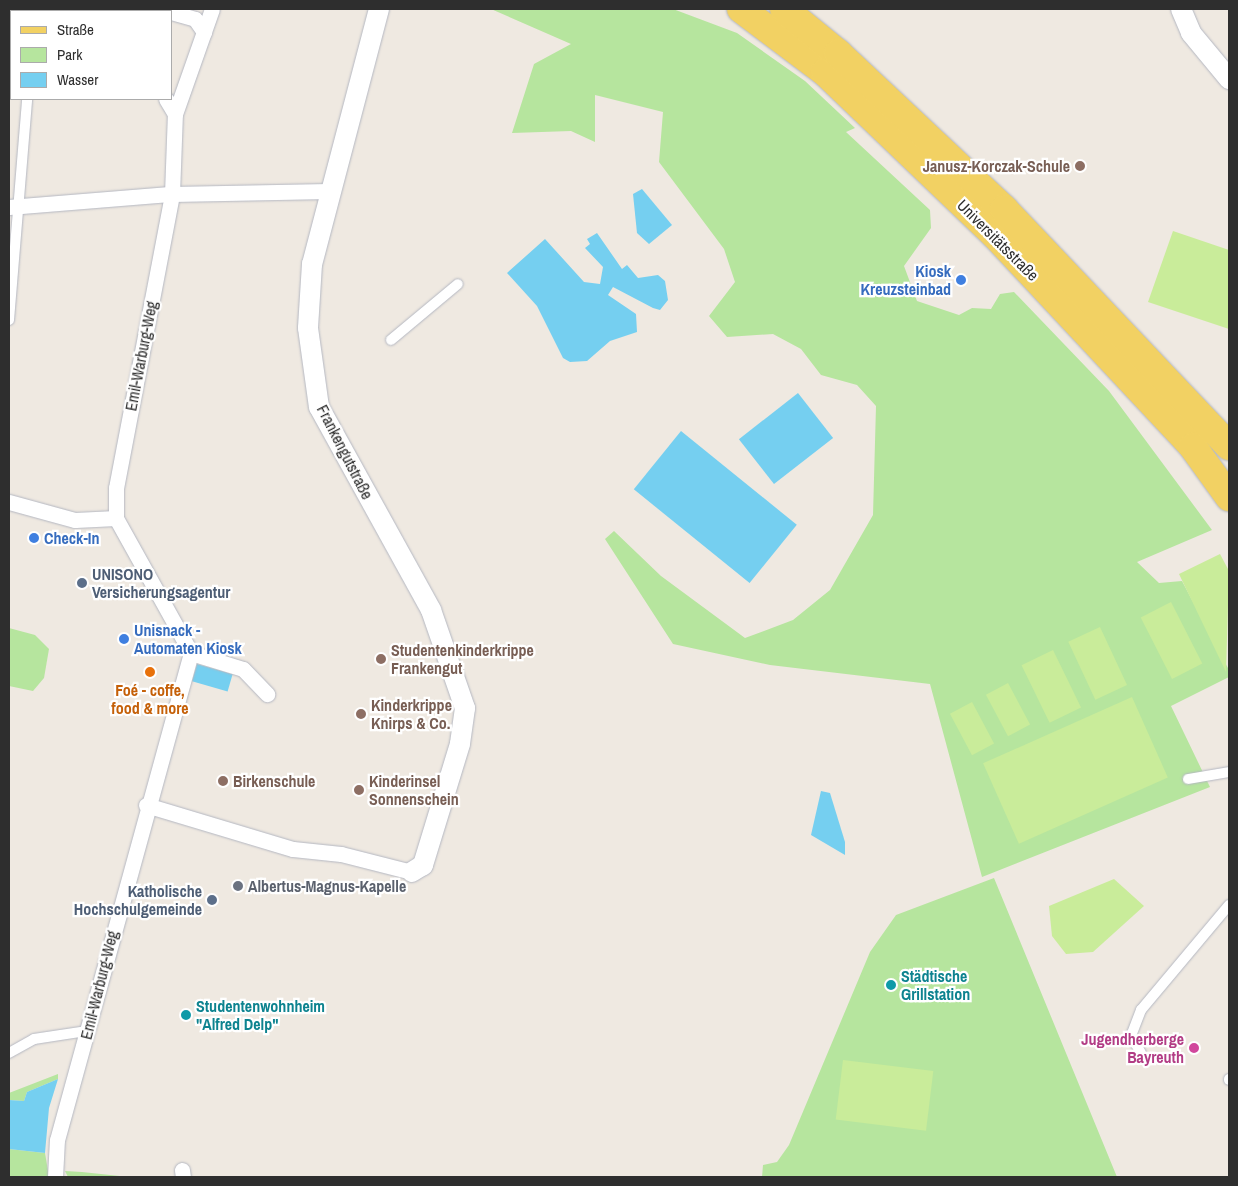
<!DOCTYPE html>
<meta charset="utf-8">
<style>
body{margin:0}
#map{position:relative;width:1238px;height:1186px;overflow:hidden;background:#efe9e1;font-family:"Archivo Narrow",sans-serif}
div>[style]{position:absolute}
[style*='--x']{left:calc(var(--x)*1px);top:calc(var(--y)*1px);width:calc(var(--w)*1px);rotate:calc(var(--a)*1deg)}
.green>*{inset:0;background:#b6e59e}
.pitch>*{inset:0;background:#c9ec9a;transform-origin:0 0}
.water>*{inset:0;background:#75cff0;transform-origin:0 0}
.roads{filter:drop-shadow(0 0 1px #b4b7c1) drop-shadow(0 0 1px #b4b7c1)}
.service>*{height:10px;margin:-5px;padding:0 5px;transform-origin:5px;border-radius:5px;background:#fff}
.pedestrian>*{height:15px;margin:-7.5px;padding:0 7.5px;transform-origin:7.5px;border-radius:7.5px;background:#fff}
.minor>*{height:20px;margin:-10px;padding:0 10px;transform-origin:10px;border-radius:10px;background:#fff}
.primary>*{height:28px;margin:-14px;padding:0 14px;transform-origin:14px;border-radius:14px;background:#f2d163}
.dots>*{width:14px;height:14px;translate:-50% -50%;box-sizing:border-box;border:2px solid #fff;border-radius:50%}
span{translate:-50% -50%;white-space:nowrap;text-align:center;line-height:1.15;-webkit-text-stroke:4.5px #fff;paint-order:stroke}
.education-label{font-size:16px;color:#785e54;font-weight:700}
.right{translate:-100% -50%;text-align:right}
.left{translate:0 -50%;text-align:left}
.street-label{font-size:16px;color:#2e2e2e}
.shop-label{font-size:16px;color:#366cbe;font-weight:700}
.service-label{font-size:16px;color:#4e5e75;font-weight:700}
.food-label{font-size:16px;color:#c56008;font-weight:700}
.worship-label{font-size:16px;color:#5b616d;font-weight:700}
.culture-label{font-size:16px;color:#0d838f;font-weight:700}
.hotel-label{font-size:16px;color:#b23c85;font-weight:700}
.frame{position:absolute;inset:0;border:10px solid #2e2e2e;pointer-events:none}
.legend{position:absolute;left:10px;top:10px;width:162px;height:90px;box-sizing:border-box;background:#fff;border:1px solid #ababab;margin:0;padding:6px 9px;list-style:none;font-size:15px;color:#2e2e2e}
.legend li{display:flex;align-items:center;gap:10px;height:25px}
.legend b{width:25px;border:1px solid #ababab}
</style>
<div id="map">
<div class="green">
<div style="clip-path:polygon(491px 9px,673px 9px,737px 33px,805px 81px,855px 128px,846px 132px,930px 210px,931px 228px,904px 266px,917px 301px,959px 315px,972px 308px,991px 309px,1000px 294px,1014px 292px,1109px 391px,1212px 530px,1137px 562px,1159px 583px,1182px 581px,1229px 670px,1229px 677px,1171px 706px,1210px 787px,982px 877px,930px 684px,770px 665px,673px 644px,605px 539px,614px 531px,661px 576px,745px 638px,793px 620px,830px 590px,873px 515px,876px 406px,857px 385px,821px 375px,801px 349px,773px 334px,727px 337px,709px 316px,735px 282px,724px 249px,659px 162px,663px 112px,595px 95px,595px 142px,571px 131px,512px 133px,534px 64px,571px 44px)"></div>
<div style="clip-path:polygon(9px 628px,35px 635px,49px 649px,44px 678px,33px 691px,9px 686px)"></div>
<div style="clip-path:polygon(994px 878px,1117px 1177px,762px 1177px,763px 1165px,777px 1162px,789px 1145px,870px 952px,896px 915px)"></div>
<div style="clip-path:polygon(58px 1074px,58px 1079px,27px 1092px,24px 1101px,9px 1100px,9px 1093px)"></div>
<div style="clip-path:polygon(9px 1149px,45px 1153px,49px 1177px,9px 1177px)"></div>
<div style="clip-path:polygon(65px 1171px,82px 1172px,129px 1177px,68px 1177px)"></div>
</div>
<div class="pitch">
<div style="clip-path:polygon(1173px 231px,1229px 250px,1229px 329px,1148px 302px)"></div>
<div style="clip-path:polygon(1220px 554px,1229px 571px,1226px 672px,1179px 574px)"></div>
<div style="left:1171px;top:602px;width:69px;height:34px;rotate:63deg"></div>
<div style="left:1100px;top:627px;width:64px;height:35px;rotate:65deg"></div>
<div style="left:1053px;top:650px;width:64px;height:35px;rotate:64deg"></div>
<div style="left:1008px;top:683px;width:47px;height:25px;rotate:62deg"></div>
<div style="left:1132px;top:697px;width:88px;height:163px;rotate:66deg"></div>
<div style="left:972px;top:702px;width:47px;height:25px;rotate:62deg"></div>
<div style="clip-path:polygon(1114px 879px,1144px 906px,1093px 952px,1066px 954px,1052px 936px,1049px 906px)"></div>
<div style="left:843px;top:1060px;width:91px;height:60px;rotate:7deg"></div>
</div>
<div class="water">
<div style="clip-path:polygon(642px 189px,672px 225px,649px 244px,637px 233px,633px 194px)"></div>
<div style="clip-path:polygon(597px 233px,622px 269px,627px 265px,638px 278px,658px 275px,665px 281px,668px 300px,660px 310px,653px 308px,613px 287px,608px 295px,636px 314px,637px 332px,610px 341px,587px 361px,570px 362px,563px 358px,537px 306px,507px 273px,545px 239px,584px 282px,600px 284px,603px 267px,585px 248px,590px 244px,587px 239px)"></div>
<div style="left:798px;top:393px;width:57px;height:75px;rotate:52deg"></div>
<div style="left:681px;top:431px;width:149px;height:75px;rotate:39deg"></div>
<div style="left:197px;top:664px;width:37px;height:18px;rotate:16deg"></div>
<div style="clip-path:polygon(821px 791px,830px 793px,845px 842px,845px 855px,811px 835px)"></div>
<div style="clip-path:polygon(58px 1079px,49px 1108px,45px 1153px,9px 1149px,9px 1100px,24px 1101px,27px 1092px)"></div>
</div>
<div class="roads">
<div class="service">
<div style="--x:33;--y:11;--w:2;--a:-63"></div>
<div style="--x:9;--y:320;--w:222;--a:-85.3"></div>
<div style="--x:391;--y:340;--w:87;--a:-39.9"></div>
<div style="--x:1188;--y:779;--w:42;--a:-9.7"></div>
<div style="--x:9;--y:1053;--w:29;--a:-29"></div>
<div style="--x:34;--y:1039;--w:54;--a:-8.6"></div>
<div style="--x:1141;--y:1053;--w:20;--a:-120"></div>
<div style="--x:1131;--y:1036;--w:28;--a:-69"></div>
<div style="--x:1141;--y:1010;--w:137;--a:-50"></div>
<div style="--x:1229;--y:1080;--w:1;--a:-90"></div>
</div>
<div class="pedestrian">
<div style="--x:149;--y:9;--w:2;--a:90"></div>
<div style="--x:171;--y:12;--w:25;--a:16"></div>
<div style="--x:195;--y:19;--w:16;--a:55"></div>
<div style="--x:175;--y:114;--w:111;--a:-70.6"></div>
<div style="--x:9;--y:207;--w:164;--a:-4.6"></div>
<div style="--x:172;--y:194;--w:157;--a:-1.1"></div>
<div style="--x:9;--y:502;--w:68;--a:15.3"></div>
<div style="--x:75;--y:520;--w:41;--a:-2.8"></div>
<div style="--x:191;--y:653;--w:54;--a:17.1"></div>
<div style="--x:243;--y:669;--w:35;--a:46"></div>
<div style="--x:146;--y:805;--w:153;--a:16.7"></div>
<div style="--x:293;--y:849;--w:48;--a:5.9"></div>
<div style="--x:341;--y:854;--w:73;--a:14.2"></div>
<div style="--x:182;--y:1170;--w:7;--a:82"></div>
<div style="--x:55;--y:1177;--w:37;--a:-87"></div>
<div style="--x:57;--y:1140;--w:505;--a:-74.62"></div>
<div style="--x:191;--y:653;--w:154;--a:-119.1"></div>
<div style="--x:116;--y:518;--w:30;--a:-90"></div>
<div style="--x:116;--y:488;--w:299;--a:-79.2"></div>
<div style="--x:172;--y:194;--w:80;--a:-87.9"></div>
<div style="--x:175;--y:114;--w:17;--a:-121"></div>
</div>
<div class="minor">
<div style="--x:379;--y:9;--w:264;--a:104.7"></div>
<div style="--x:312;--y:264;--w:64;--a:93.6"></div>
<div style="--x:308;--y:328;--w:80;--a:82.1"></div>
<div style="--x:319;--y:407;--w:232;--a:61.1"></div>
<div style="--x:431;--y:610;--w:104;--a:70.9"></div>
<div style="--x:465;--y:708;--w:36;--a:98"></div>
<div style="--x:460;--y:744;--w:127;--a:107"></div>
<div style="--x:423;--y:865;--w:13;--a:148"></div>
<div style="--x:1181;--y:9;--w:26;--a:67"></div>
<div style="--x:1191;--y:33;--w:60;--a:50.4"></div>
</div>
<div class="primary">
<div style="--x:741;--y:9;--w:105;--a:36.9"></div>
<div style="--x:825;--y:72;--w:234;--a:43.8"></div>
<div style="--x:994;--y:234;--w:291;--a:46.9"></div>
<div style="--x:1193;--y:447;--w:62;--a:54.2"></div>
<div style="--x:784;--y:9;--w:70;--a:39.2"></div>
<div style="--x:838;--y:53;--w:228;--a:43.2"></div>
<div style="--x:1004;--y:209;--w:327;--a:46.5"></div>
</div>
</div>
<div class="dots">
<div style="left:1080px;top:166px;background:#8d6e63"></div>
<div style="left:961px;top:280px;background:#3f7fe0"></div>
<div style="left:34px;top:538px;background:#3f7fe0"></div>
<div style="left:82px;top:583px;background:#5c6f8a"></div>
<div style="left:124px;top:639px;background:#3f7fe0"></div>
<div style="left:381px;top:659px;background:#8d6e63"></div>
<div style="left:150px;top:672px;background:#e8710a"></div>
<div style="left:361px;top:714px;background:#8d6e63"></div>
<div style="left:223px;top:781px;background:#8d6e63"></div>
<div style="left:359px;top:790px;background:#8d6e63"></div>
<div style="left:238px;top:886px;background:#6b7280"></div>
<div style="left:212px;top:900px;background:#5c6f8a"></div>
<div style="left:891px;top:985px;background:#0f9aa8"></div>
<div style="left:186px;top:1015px;background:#0f9aa8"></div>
<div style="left:1194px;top:1048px;background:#d1479c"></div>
</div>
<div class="education-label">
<span class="right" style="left:1070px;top:166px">Janusz-Korczak-Schule</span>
<span class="left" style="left:391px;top:659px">Studentenkinderkrippe<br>Frankengut</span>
<span class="left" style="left:371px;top:714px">Kinderkrippe<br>Knirps &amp; Co.</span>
<span class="left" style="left:233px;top:781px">Birkenschule</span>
<span class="left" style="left:369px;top:790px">Kinderinsel<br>Sonnenschein</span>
</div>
<div class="street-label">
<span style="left:998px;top:240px;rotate:45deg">Universitätsstraße</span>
<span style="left:141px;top:356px;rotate:-79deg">Emil-Warburg-Weg</span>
<span style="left:345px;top:452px;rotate:63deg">Frankengutstraße</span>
<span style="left:99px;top:985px;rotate:-76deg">Emil-Warburg-Weg</span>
</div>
<div class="shop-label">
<span class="right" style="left:951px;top:280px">Kiosk<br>Kreuzsteinbad</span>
<span class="left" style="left:44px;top:538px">Check-In</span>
<span class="left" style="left:134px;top:639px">Unisnack -<br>Automaten Kiosk</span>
</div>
<div class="service-label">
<span class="left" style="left:92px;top:583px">UNISONO<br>Versicherungsagentur</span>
<span class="right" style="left:202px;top:900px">Katholische<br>Hochschulgemeinde</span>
</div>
<div class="food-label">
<span style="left:150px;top:699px">Foé - coffe,<br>food &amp; more</span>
</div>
<div class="worship-label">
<span class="left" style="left:248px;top:886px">Albertus-Magnus-Kapelle</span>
</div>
<div class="culture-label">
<span class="left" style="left:901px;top:985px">Städtische<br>Grillstation</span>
<span class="left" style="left:196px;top:1015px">Studentenwohnheim<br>"Alfred Delp"</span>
</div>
<div class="hotel-label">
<span class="right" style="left:1184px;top:1048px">Jugendherberge<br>Bayreuth</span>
</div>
<div class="frame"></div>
<ul class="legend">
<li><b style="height:6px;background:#f2d163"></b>Straße</li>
<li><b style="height:14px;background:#b6e59e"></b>Park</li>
<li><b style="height:14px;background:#75cff0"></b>Wasser</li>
</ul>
</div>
